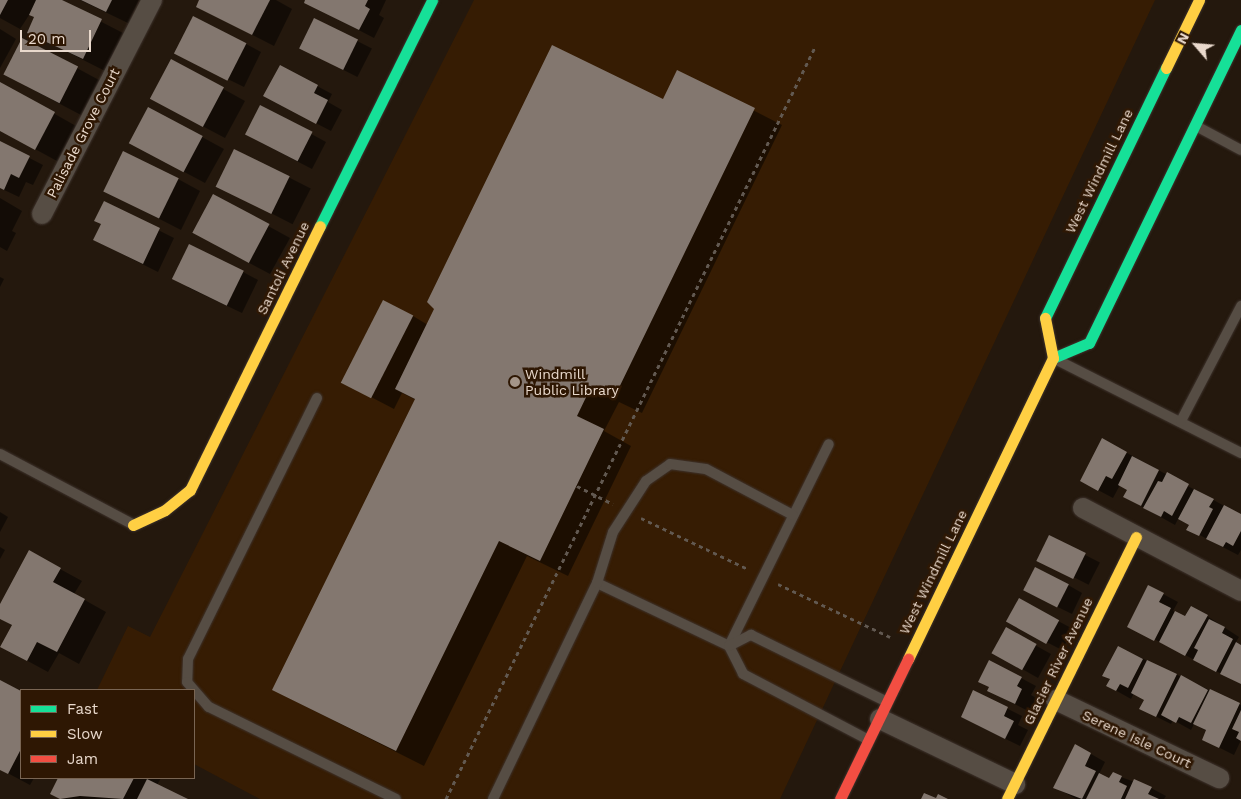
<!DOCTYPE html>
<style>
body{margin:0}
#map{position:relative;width:1241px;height:799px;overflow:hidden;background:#24180d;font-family:"Work Sans",sans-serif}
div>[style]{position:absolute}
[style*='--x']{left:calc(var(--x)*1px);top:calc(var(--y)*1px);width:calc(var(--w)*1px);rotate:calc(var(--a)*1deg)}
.built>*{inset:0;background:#361c03}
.shadow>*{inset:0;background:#0007;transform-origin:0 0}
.building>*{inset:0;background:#83776f;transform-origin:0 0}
.path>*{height:3px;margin-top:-1.5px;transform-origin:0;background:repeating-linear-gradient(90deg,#625951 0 4px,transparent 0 8px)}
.roads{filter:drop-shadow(0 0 1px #3e332d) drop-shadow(0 0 1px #3e332d)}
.lane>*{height:10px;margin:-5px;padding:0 5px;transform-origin:5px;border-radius:5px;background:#564d44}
.street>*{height:20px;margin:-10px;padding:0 10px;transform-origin:10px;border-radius:10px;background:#564d44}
.fast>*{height:11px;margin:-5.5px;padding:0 5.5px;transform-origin:5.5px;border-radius:5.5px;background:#16e098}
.slow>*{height:11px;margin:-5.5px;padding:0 5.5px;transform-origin:5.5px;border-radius:5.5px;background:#ffcf43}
.jam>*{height:11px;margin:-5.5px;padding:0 5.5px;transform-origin:5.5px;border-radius:5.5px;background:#f24e42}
.dots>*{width:14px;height:14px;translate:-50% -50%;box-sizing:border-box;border:2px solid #2e1703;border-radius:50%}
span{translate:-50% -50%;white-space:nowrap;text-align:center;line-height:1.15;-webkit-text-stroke:5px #2e1703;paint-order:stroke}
.street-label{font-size:14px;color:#e9d9cc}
.poi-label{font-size:14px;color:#e9d9cc}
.left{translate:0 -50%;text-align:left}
.legend{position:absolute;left:20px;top:689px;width:175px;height:90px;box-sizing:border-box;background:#2e1703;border:1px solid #796553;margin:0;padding:6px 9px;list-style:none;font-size:15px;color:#e9d9cc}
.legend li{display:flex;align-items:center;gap:10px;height:25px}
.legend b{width:25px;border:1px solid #796553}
.north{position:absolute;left:1171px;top:20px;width:50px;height:50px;-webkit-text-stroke:4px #2e1703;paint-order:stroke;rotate:297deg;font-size:14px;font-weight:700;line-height:20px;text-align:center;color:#e9d9cc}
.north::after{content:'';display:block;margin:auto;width:18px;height:22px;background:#e9d9cc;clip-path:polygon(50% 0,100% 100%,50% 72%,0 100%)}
.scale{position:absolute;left:20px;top:30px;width:71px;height:22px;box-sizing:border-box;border:2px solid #e9d9cc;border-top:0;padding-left:6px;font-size:15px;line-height:18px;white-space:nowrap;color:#e9d9cc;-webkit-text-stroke:4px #2e1703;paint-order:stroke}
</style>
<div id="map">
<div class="built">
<div style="clip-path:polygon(474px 0,1155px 0,780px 799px,260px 799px,194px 764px,194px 690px,97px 690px,128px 626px,150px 637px)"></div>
</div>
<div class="shadow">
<div style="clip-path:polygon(0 0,59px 0,123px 33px,105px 71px,28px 32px,36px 17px,33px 9px,20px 29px,0 18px)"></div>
<div style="clip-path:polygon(80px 0,139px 0,128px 23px)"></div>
<div style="clip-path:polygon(201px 0,276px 0,292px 9px,274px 46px,198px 7px)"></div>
<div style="clip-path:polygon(306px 0,386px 0,379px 15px,384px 18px,374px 38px,320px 10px)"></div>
<div style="left:314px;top:19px;width:65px;height:32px;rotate:27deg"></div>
<div style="clip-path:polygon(0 29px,16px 39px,0 68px)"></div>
<div style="clip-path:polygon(23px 39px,99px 80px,81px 115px,26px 86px)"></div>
<div style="clip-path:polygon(246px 44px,261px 52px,244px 87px,191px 61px)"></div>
<div style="clip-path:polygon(171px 60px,245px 101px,225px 138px,172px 110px)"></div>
<div style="clip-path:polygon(678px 72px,782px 125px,642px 413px,619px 402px,604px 431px,631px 446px,568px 576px,527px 556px,424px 766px,273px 690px,416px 400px,402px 393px,394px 409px,344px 383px,413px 316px,428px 325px,664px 101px)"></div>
<div style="clip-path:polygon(0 83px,76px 126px,57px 161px,0 130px)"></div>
<div style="clip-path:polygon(317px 86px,332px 94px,328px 102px,342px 110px,331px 131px,279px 104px)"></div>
<div style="clip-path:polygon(260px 106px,326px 142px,312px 169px,260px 142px)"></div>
<div style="clip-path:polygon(202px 137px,224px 149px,205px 183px,130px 143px)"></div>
<div style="clip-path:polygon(0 143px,43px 165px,33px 185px,26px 182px,19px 197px,0 188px)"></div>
<div style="left:235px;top:150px;width:85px;height:40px;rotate:27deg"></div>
<div style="clip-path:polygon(178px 179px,200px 191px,181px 230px,105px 191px)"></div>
<div style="clip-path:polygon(213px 196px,290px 238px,270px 274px,215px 245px)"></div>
<div style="clip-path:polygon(0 198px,22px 211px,12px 231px,16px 233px,7px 251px,0 247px)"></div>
<div style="clip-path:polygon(104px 203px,174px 238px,158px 272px,94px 240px,102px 224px)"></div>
<div style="clip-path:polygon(243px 272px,258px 280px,242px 313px,187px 287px)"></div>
<div style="clip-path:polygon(0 277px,4px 279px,0 287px)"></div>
<div style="clip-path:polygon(1127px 453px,1241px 515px,1241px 550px,1238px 555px,1188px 529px,1190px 525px,1178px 519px,1175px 525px,1139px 505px,1128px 490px,1120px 485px,1113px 498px,1081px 481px)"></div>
<div style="clip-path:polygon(0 512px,8px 517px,0 532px)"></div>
<div style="left:1050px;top:537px;width:56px;height:25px;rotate:27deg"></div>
<div style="clip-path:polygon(0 547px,5px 550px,0 559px)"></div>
<div style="clip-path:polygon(60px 569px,82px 581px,74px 594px,106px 612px,79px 664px,59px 653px,48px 672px,2px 647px,13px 626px,0 618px,0 606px)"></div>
<div style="clip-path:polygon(1068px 585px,1082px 593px,1072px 614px,1025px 591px)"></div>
<div style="clip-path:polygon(1163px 594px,1178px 602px,1173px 611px,1186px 618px,1207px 616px,1239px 637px,1236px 642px,1241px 645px,1241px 684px,1129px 626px)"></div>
<div style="clip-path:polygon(1019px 600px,1073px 629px,1062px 650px,1023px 630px)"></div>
<div style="clip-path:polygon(1006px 629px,1051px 654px,1038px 678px,1008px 661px)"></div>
<div style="clip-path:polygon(1118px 647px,1241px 705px,1241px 740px,1234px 755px,1218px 747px,1207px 731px,1194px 724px,1191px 730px,1173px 720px,1171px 724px,1155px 716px,1145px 700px,1134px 693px,1131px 699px,1108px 686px)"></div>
<div style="clip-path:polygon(1021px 678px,1036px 686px,1031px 695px,1036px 698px,1030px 712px,988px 690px)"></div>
<div style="clip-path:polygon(0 682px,21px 693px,21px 778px,34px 778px,30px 785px,0 769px)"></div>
<div style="clip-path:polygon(974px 692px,1022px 716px,1018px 725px,1028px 730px,1020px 746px,977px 725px)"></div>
<div style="clip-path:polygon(1091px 754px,1105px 762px,1099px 774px,1110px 780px,1121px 777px,1151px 788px,1166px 796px,1164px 799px,1076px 799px,1055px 787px)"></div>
<div style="clip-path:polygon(60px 778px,161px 778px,157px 785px,185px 799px,61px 799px,52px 794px)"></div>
</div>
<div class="building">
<div style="clip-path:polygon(0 0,8px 0,0 15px)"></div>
<div style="clip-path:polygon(36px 0,62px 0,102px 19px,83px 59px,27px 33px,34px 17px,29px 15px)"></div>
<div style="clip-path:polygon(81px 0,112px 0,106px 12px)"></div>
<div style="clip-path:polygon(199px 0,270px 0,252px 35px,196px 7px)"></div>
<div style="clip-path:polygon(305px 0,368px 0,365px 6px,370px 9px,359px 30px,304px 3px)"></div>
<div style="left:193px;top:16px;width:60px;height:42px;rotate:27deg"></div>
<div style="left:314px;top:18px;width:49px;height:34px;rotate:26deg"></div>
<div style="left:22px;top:38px;width:63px;height:41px;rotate:27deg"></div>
<div style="clip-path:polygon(552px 45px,663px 99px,677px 70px,755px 108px,614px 398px,591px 387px,577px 416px,604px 429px,540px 561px,499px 541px,396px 751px,272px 690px,415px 399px,395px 389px,434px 309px,427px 302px)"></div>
<div style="left:171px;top:59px;width:60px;height:45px;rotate:28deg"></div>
<div style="clip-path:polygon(280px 65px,318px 85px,314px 93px,328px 100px,316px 124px,263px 96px)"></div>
<div style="clip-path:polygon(0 82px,55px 112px,35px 150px,0 131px)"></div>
<div style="left:260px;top:105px;width:59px;height:33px;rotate:27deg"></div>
<div style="left:148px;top:107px;width:62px;height:41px;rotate:28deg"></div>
<div style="clip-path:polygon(0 141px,30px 156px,19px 178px,11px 174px,4px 190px,0 188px)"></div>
<div style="left:234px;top:149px;width:62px;height:42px;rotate:26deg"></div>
<div style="left:123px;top:151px;width:62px;height:45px;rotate:26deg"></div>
<div style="left:213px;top:194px;width:64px;height:44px;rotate:28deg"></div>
<div style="clip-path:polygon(104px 201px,160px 228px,143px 264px,93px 240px,101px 224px,94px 221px)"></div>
<div style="left:189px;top:244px;width:61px;height:39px;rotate:26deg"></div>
<div style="left:383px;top:300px;width:34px;height:93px;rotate:27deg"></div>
<div style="clip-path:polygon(1102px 438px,1127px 452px,1112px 479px,1106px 476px,1098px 491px,1080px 481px)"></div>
<div style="clip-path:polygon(1132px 456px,1159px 470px,1141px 506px,1123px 497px,1127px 490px,1118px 485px)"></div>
<div style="clip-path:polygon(1167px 472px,1189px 484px,1172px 516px,1164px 511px,1161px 517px,1143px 508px,1158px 481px,1162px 482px)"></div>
<div style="clip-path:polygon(1194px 489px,1214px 499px,1209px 507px,1213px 509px,1199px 536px,1186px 530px,1189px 525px,1178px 519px)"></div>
<div style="clip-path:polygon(1224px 505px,1241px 514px,1241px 531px,1233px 546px,1226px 542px,1223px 547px,1206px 539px)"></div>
<div style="left:1049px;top:535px;width:41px;height:29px;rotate:26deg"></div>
<div style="clip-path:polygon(29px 550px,61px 568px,53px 582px,85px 599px,57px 652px,37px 642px,27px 661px,0 647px,12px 625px,0 619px,0 604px)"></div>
<div style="left:1035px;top:567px;width:38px;height:26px;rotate:27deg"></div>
<div style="clip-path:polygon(1148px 585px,1164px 593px,1159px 602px,1171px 608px,1154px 641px,1127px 627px)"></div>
<div style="left:1019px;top:598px;width:46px;height:27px;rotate:29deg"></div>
<div style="clip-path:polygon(1191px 606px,1208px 615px,1185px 656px,1159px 642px,1175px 611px,1185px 616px)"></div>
<div style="clip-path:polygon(1209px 619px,1225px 627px,1222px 633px,1233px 639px,1216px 672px,1193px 660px,1198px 650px,1194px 648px)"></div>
<div style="left:1006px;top:627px;width:35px;height:30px;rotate:29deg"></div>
<div style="clip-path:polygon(1236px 642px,1241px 645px,1241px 684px,1220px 674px)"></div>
<div style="clip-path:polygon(1118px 646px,1143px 659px,1128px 688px,1120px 684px,1116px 691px,1106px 686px,1110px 679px,1102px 676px)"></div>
<div style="clip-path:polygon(989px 660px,1022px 677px,1017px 686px,1022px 689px,1015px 704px,987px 691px,989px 687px,978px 682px)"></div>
<div style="clip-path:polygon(1147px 660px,1177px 674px,1156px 717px,1139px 709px,1144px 700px,1131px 693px)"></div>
<div style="clip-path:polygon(1181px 675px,1208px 690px,1191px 723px,1179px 717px,1176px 723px,1161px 715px)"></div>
<div style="clip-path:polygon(0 680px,21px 691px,21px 749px,8px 774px,0 770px)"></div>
<div style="clip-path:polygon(1210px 689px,1240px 703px,1219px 748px,1202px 740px,1206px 730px,1193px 724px)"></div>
<div style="clip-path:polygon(973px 690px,1008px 707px,1004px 716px,1014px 721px,1005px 739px,961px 717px)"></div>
<div style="clip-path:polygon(1241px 710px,1241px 741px,1236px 738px,1239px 732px,1232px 729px)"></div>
<div style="clip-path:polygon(1075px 744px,1091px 753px,1085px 766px,1096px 771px,1082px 799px,1053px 788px)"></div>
<div style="clip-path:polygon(1113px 772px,1122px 776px,1119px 782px,1127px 786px,1121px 799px,1086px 799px,1099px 773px,1109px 778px)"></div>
<div style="clip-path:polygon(58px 778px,134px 778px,123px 799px,80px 796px,60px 799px,50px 794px)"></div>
<div style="clip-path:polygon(147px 779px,188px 799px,137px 799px)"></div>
<div style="clip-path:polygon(1134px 779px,1152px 787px,1148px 794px,1159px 799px,1125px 799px)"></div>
<div style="clip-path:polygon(924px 793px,936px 798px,938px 794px,948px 799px,921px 799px)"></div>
</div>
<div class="path">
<div style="--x:577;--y:486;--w:40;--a:26.6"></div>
<div style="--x:641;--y:518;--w:119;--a:25.5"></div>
<div style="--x:778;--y:584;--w:124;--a:25.3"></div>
<div style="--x:446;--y:799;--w:838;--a:-63.86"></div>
</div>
<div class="roads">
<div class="lane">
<div style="--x:1196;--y:126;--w:51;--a:28.1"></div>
<div style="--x:1059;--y:361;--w:204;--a:26.8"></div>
<div style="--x:317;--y:398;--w:291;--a:116.3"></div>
<div style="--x:188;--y:659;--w:23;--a:92"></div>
<div style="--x:187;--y:682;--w:33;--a:49"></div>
<div style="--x:209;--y:707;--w:208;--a:26.2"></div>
<div style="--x:1181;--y:421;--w:130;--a:-62.4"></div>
<div style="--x:0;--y:454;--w:149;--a:27.9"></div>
<div style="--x:597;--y:583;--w:146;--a:25.5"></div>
<div style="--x:729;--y:646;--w:31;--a:63"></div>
<div style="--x:743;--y:674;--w:140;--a:27.7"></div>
<div style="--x:729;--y:646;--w:225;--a:-63.7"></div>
<div style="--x:729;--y:646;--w:25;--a:-27"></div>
<div style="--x:751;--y:635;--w:152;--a:26.2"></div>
<div style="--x:493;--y:799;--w:240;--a:-64.3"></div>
<div style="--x:597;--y:583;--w:53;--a:-72.6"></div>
<div style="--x:613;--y:532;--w:61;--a:-57.1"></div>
<div style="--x:646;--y:481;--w:29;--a:-35"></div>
<div style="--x:670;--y:464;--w:36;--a:8"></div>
<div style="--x:706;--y:469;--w:98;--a:27.9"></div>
</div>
<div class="street">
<div style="--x:42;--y:214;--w:241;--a:-62.8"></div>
<div style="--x:1083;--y:508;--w:178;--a:27.7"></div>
<div style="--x:1056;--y:700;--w:181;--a:25.6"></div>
<div style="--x:880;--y:719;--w:150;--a:25.7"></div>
</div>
<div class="fast">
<div style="--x:320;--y:226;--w:252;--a:-63.6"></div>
<div style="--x:1045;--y:318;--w:278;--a:-64.2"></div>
<div style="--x:1053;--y:358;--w:39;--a:-23"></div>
<div style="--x:1089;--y:343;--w:348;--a:-64.1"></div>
</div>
<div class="slow">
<div style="--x:1166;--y:68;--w:76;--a:-64.1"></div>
<div style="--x:133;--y:525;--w:35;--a:-25"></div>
<div style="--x:165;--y:510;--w:32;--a:-39"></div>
<div style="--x:190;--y:490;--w:294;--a:-63.8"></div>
<div style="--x:908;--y:659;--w:334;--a:-64.3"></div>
<div style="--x:1053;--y:358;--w:41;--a:-101.3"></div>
<div style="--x:1007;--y:799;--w:292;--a:-63.8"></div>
</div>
<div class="jam">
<div style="--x:840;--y:799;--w:156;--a:-64.1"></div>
</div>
</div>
<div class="dots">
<div style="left:515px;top:382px;background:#a49589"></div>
</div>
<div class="street-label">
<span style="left:83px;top:133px;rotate:-63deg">Palisade Grove Court</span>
<span style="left:1099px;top:171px;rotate:-64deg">West Windmill Lane</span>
<span style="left:283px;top:268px;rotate:-64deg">Santoli Avenue</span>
<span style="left:933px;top:572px;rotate:-64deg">West Windmill Lane</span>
<span style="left:1058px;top:661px;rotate:-64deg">Glacier River Avenue</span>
<span style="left:1137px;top:739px;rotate:25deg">Serene Isle Court</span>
</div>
<div class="poi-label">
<span class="left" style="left:525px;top:382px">Windmill<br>Public Library</span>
</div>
<ul class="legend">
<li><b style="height:6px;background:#16e098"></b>Fast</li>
<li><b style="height:6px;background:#ffcf43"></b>Slow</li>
<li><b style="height:6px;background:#f24e42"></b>Jam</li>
</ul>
<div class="north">N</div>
<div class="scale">20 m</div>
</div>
